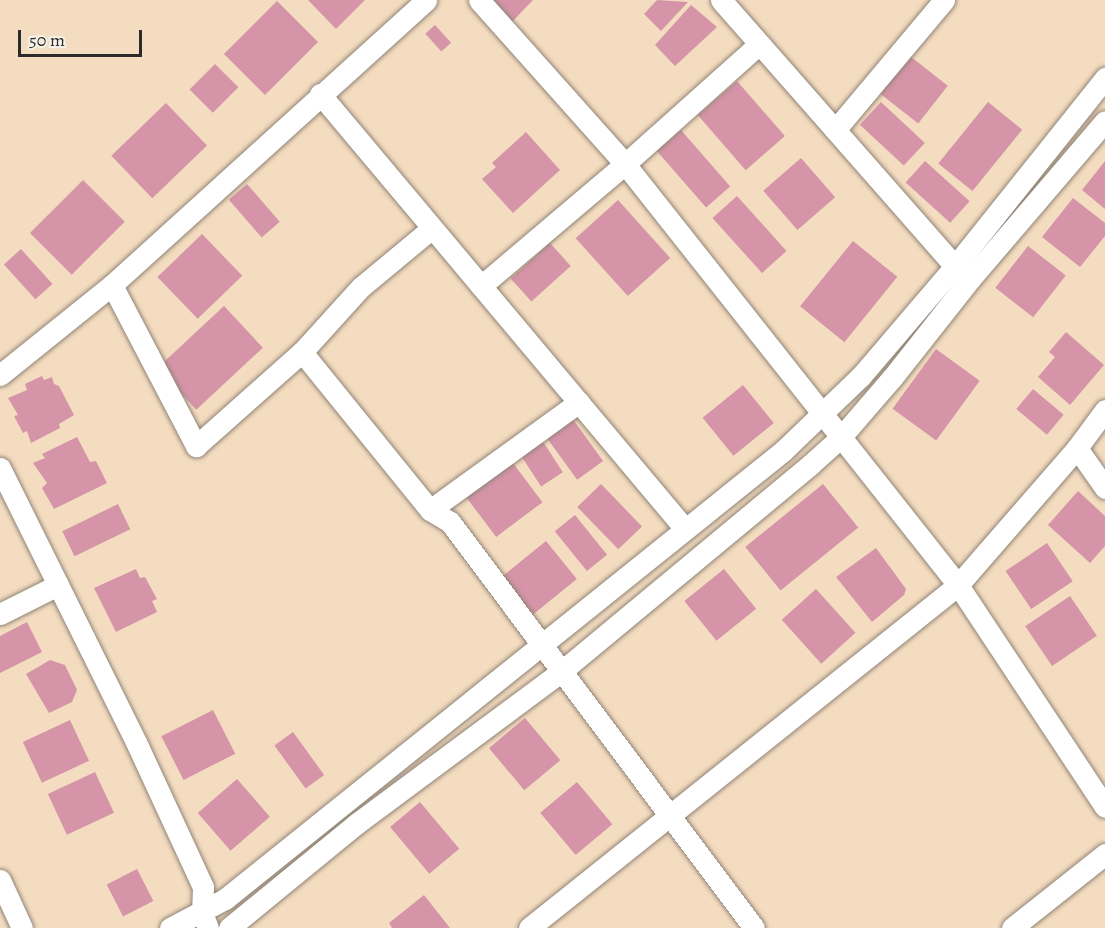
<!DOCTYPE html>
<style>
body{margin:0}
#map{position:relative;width:1105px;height:928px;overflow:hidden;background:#f4dcc0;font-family:Alegreya,serif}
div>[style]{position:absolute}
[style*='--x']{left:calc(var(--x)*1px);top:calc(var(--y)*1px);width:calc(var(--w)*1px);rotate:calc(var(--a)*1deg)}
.building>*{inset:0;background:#d594a8;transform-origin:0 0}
.roads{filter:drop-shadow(0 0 2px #908476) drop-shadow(0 0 2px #908476)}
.minor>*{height:21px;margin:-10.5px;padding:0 10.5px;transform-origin:10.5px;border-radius:10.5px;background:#fff}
span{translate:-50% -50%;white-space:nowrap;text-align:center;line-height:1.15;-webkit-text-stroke:6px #f7f3e8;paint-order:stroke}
.scale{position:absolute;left:18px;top:30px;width:124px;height:27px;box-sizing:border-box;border:3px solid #2b2b2b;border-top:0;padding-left:8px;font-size:18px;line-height:21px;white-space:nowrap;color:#2b2b2b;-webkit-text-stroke:4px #f7f3e8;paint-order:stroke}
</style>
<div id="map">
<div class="building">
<div style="clip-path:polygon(308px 0,365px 0,336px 29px)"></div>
<div style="clip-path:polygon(485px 0,533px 0,510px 24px)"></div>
<div style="clip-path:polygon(657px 0,688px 2px,661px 31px,644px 14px)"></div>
<div style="left:277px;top:1px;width:58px;height:75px;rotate:45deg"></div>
<div style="clip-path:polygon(691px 5px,717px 27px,675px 66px,655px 45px)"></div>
<div style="left:435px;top:25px;width:24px;height:13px;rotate:48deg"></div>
<div style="left:906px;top:53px;width:53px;height:48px;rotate:38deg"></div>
<div style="left:215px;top:64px;width:33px;height:36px;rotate:45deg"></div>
<div style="left:737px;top:81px;width:73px;height:52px;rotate:49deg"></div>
<div style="left:881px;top:102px;width:60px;height:31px;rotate:43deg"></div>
<div style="left:988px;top:102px;width:44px;height:79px;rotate:39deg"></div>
<div style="left:166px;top:103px;width:59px;height:76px;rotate:46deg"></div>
<div style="left:681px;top:130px;width:75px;height:32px;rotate:49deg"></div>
<div style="clip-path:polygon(526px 132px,560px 170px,513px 213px,482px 179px,496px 167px,492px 163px)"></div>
<div style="left:801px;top:158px;width:52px;height:50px;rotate:49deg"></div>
<div style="left:925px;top:161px;width:60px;height:29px;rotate:42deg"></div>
<div style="clip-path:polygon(1105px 161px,1105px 209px,1082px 190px)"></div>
<div style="left:83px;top:180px;width:59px;height:75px;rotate:45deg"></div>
<div style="left:247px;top:184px;width:50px;height:24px;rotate:49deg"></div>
<div style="left:737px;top:196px;width:74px;height:33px;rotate:48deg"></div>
<div style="clip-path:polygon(1073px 198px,1105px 223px,1105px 236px,1080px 267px,1042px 237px)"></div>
<div style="left:618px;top:200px;width:78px;height:57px;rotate:48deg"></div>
<div style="left:202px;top:234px;width:58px;height:62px;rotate:46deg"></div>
<div style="left:853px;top:241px;width:57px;height:84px;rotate:39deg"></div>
<div style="left:550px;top:243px;width:31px;height:53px;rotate:48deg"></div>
<div style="left:1028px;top:246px;width:48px;height:53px;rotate:38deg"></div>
<div style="left:21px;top:249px;width:47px;height:23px;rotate:48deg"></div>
<div style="left:224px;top:306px;width:57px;height:91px;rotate:47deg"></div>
<div style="clip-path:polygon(1066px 332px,1104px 365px,1070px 405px,1038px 377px,1055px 357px,1049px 352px)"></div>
<div style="left:936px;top:349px;width:54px;height:74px;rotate:36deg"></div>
<div style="clip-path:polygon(42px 376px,44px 380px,52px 377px,54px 384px,59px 386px,74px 415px,59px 424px,60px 428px,31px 443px,27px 431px,23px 433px,14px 416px,18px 415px,8px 398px,27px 390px,25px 384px)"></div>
<div style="left:743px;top:385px;width:49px;height:52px;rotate:51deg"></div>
<div style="left:1033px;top:389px;width:40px;height:26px;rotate:40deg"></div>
<div style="left:569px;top:414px;width:58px;height:32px;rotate:54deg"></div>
<div style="clip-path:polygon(77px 437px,90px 462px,96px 461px,107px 483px,54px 509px,42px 488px,47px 483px,33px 463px,45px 458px,42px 454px)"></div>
<div style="left:540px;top:437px;width:42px;height:26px;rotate:57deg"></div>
<div style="left:510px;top:459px;width:54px;height:58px;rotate:53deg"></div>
<div style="left:601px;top:484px;width:59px;height:33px;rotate:46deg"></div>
<div style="left:823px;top:484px;width:56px;height:100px;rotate:51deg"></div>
<div style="clip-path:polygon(1078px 491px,1105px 516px,1105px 546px,1090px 563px,1048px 525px)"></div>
<div style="left:118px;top:504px;width:28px;height:62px;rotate:64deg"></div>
<div style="left:575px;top:515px;width:51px;height:26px;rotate:51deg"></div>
<div style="left:546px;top:541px;width:49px;height:60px;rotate:51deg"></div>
<div style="left:1047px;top:543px;width:46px;height:50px;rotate:56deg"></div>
<div style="clip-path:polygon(876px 548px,906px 589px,904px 595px,872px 622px,836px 577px)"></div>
<div style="clip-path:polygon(136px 569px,140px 578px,145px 577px,157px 599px,152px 601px,157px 612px,116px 632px,94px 588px)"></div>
<div style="left:724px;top:569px;width:51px;height:51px;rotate:51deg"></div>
<div style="left:816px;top:589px;width:59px;height:46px;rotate:48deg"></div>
<div style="left:1070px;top:596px;width:48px;height:54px;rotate:56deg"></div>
<div style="clip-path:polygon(27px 622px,42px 652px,0 673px,0 636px)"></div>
<div style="clip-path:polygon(50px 660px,65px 665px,77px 690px,72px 702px,49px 713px,26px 674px)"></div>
<div style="left:213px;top:710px;width:49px;height:58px;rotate:63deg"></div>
<div style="left:525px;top:718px;width:55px;height:47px;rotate:50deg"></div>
<div style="left:70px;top:720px;width:45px;height:52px;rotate:65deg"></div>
<div style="left:293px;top:732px;width:53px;height:23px;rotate:54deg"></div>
<div style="left:95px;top:772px;width:45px;height:52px;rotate:65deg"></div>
<div style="left:237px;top:779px;width:50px;height:52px;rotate:49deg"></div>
<div style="left:577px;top:782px;width:55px;height:48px;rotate:50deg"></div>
<div style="left:420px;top:802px;width:61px;height:39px;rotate:50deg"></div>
<div style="left:137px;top:869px;width:36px;height:34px;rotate:63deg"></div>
<div style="clip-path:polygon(424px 895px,450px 928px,392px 928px,389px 923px)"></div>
</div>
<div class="roads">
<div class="minor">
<div style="--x:479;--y:0;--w:220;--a:48.3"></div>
<div style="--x:625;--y:164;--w:537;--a:51.66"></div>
<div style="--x:958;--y:585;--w:266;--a:56.5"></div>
<div style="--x:721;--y:0;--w:354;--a:48.7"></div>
<div style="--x:320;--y:94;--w:568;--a:50"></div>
<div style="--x:835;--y:130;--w:170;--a:-50"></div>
<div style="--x:112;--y:285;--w:182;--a:62.4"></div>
<div style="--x:196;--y:446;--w:142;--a:-41.6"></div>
<div style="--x:302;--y:352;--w:88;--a:-47.8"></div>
<div style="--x:361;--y:287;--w:92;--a:-39.7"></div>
<div style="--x:481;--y:286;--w:189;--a:-40.3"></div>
<div style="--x:625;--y:164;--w:180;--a:-41.8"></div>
<div style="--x:302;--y:352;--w:203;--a:51"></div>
<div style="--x:430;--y:510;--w:23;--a:31"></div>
<div style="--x:450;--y:522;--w:507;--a:53.18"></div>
<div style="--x:0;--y:375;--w:144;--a:-38.8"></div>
<div style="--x:112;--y:285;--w:424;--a:-42.2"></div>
<div style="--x:1077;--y:448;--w:49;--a:55"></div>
<div style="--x:0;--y:468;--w:306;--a:63.6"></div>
<div style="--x:136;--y:742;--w:160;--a:65.2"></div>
<div style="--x:203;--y:887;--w:26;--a:92"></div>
<div style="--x:202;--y:913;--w:16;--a:68"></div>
<div style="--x:430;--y:510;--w:184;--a:-35.9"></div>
<div style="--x:0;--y:614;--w:65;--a:-26.6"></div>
<div style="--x:0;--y:880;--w:53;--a:65.4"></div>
<div style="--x:170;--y:928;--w:62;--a:-27.8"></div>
<div style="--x:225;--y:899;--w:716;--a:-38.76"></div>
<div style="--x:783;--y:451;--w:108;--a:-43.9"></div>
<div style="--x:861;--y:376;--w:145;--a:-49.5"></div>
<div style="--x:955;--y:266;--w:241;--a:-51.4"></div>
<div style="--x:229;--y:928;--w:164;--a:-39.3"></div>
<div style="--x:356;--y:824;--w:258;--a:-36.6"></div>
<div style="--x:563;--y:670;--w:322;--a:-39.7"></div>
<div style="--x:811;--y:464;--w:40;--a:-42"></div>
<div style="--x:841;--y:437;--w:78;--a:-49.2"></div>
<div style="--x:892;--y:378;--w:127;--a:-51.7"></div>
<div style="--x:971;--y:278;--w:206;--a:-49.5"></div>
<div style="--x:529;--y:928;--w:549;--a:-38.64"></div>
<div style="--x:958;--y:585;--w:181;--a:-49"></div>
<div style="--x:1077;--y:448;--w:47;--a:-53.6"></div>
<div style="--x:1012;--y:928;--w:119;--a:-38.5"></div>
</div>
</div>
<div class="scale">50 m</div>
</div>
